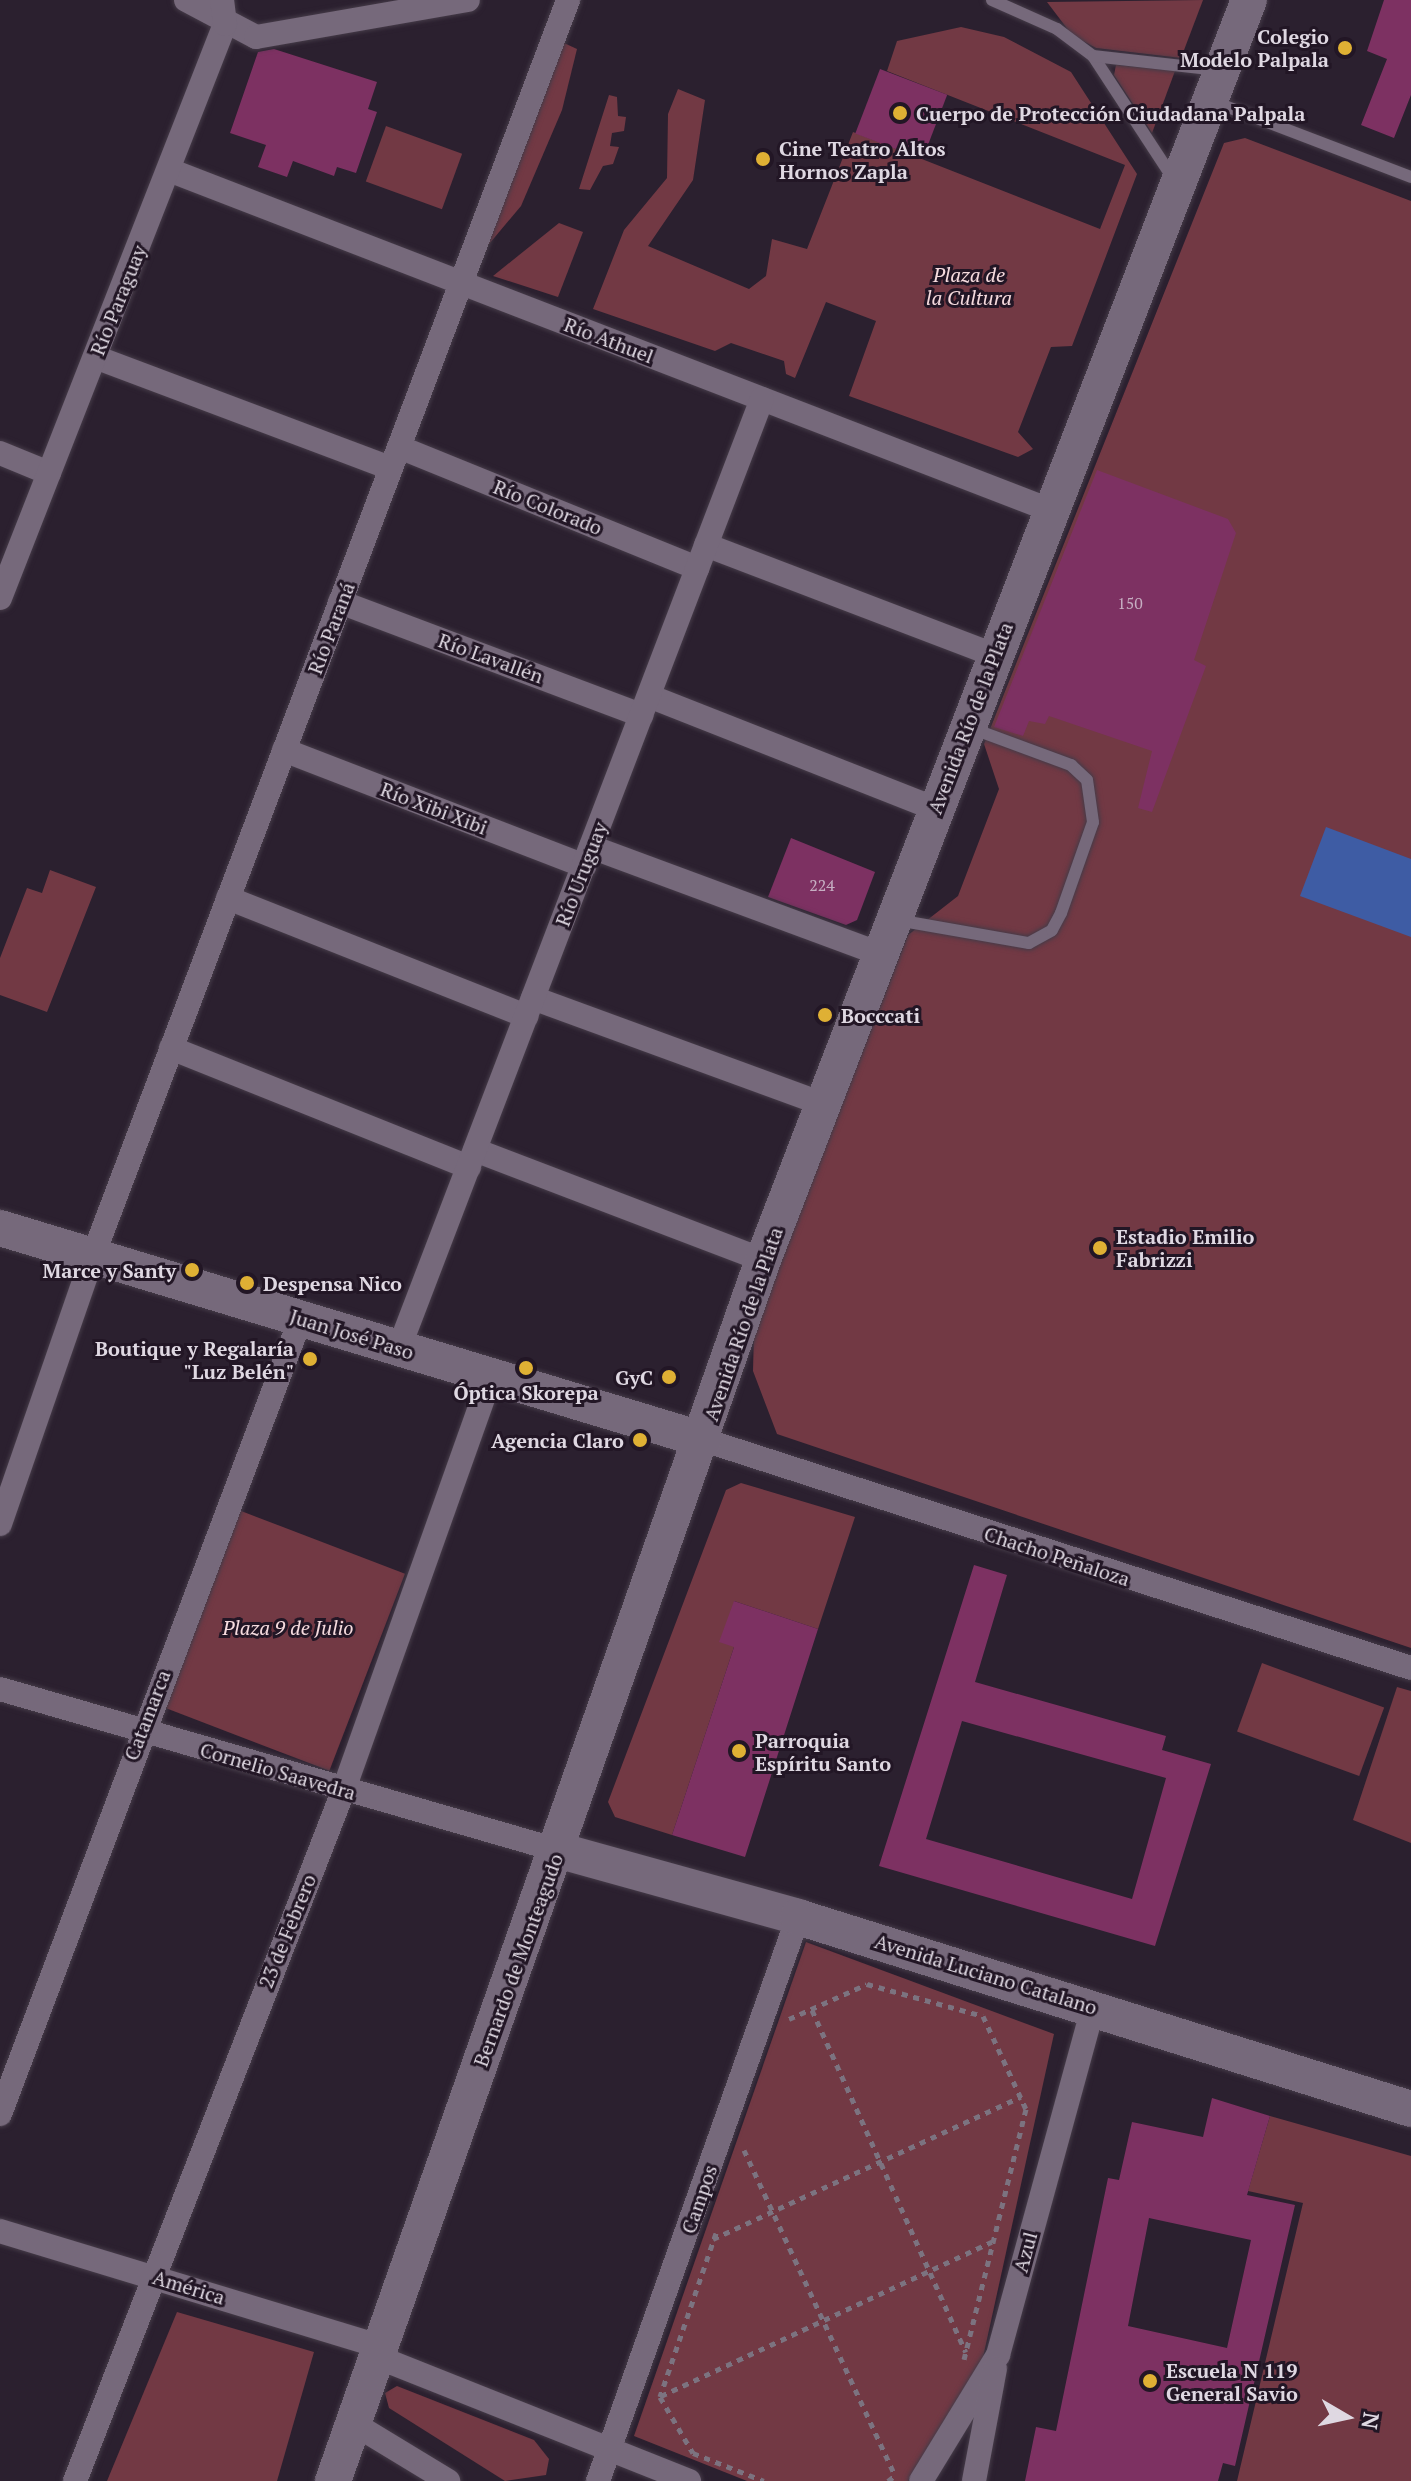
<!DOCTYPE html>
<meta charset="utf-8">
<style>
body{margin:0}
#map{position:relative;width:1411px;height:2481px;overflow:hidden;background:#2b202f;font-family:"PT Serif",serif}
div>[style]{position:absolute}
[style*='--x']{left:calc(var(--x)*1px);top:calc(var(--y)*1px);width:calc(var(--w)*1px);rotate:calc(var(--a)*1deg)}
.green>*{inset:0;background:#723944;transform-origin:0 0}
.water>*{inset:0;background:#3e5ca4}
.building>*{inset:0;background:#7d3162;transform-origin:0 0}
.path>*{height:5px;margin-top:-2.5px;transform-origin:0;background:repeating-linear-gradient(90deg,#7c7380 0 6px,transparent 0 12px)}
.roads{filter:drop-shadow(0 0 2px #453b48) drop-shadow(0 0 2px #453b48)}
.lane>*{height:12px;margin:-6px;padding:0 6px;transform-origin:6px;border-radius:6px;background:#76697b}
.street>*{height:24px;margin:-12px;padding:0 12px;transform-origin:12px;border-radius:12px;background:#76697b}
.secondary>*{height:36px;margin:-18px;padding:0 18px;transform-origin:18px;border-radius:18px;background:#76697b}
.dots>*{width:22px;height:22px;translate:-50% -50%;box-sizing:border-box;border:4px solid #221625;border-radius:50%}
span{translate:-50% -50%;white-space:nowrap;text-align:center;line-height:1.15;-webkit-text-stroke:6px #221625;paint-order:stroke}
.number-label{font-size:16px;color:#c6aec2}
.number-label span{-webkit-text-stroke-width:0}
.poi-label{font-size:20px;color:#dfd8e2;font-weight:700}
.right{translate:-100% -50%;text-align:right}
.left{translate:0 -50%;text-align:left}
.park-label{font-size:20px;color:#f6dbde;font-style:italic}
.street-label{font-size:20px;color:#dfd8e2}
.north{position:absolute;left:1307px;top:2377px;width:80px;height:80px;-webkit-text-stroke:6px #221625;paint-order:stroke;rotate:99deg;font-size:22px;font-weight:700;line-height:32px;text-align:center;color:#dfd8e2}
.north::after{content:'';display:block;margin:auto;width:28px;height:36px;background:#dfd8e2;clip-path:polygon(50% 0,100% 100%,50% 72%,0 100%)}
</style>
<div id="map">
<div class="green">
<div style="clip-path:polygon(1203px 0,1181px 58px,1096px 48px,1072px 35px,1047px 2px)"></div>
<div style="clip-path:polygon(961px 27px,1004px 37px,1071px 72px,1137px 174px,1072px 346px,1051px 347px,1018px 432px,1033px 449px,1018px 457px,849px 396px,876px 321px,826px 302px,795px 378px,786px 374px,784px 361px,731px 343px,715px 351px,593px 309px,624px 230px,667px 178px,668px 114px,678px 89px,705px 100px,693px 180px,648px 246px,749px 289px,766px 276px,772px 239px,807px 249px,853px 132px,1100px 229px,1125px 165px,887px 71px,897px 41px)"></div>
<div style="clip-path:polygon(564px 43px,577px 49px,562px 110px,521px 206px,479px 256px)"></div>
<div style="clip-path:polygon(1116px 65px,1175px 71px,1152px 133px,1114px 75px)"></div>
<div style="clip-path:polygon(609px 95px,617px 97px,618px 116px,626px 117px,624px 131px,612px 133px,610px 146px,619px 147px,613px 164px,603px 166px,590px 190px,579px 189px)"></div>
<div style="left:386px;top:126px;width:81px;height:59px;rotate:20deg"></div>
<div style="clip-path:polygon(1245px 138px,1411px 201px,1411px 1648px,777px 1434px,753px 1371px,754px 1330px,908px 935px,958px 896px,999px 789px,984px 744px,1224px 143px)"></div>
<div style="clip-path:polygon(559px 223px,583px 232px,558px 297px,493px 276px)"></div>
<div style="clip-path:polygon(50px 870px,96px 887px,47px 1012px,0 995px,0 958px,27px 888px,42px 893px)"></div>
<div style="clip-path:polygon(741px 1483px,855px 1517px,818px 1629px,734px 1601px,734px 1647px,672px 1835px,615px 1817px,608px 1802px,726px 1490px)"></div>
<div style="left:236px;top:1509px;width:181px;height:211px;rotate:21deg"></div>
<div style="left:1262px;top:1663px;width:130px;height:73px;rotate:20deg"></div>
<div style="clip-path:polygon(1397px 1687px,1411px 1691px,1411px 1843px,1353px 1820px)"></div>
<div style="clip-path:polygon(806px 1942px,1054px 2034px,982px 2362px,908px 2481px,747px 2481px,634px 2436px)"></div>
<div style="clip-path:polygon(1270px 2116px,1411px 2156px,1411px 2481px,1237px 2481px,1303px 2203px,1248px 2191px)"></div>
<div style="clip-path:polygon(177px 2312px,314px 2352px,277px 2481px,107px 2481px)"></div>
<div style="clip-path:polygon(397px 2386px,534px 2440px,549px 2459px,546px 2475px,505px 2481px,389px 2408px,385px 2393px)"></div>
</div>
<div class="water">
<div style="clip-path:polygon(1326px 827px,1411px 859px,1411px 937px,1300px 896px)"></div>
</div>
<div class="building">
<div style="clip-path:polygon(1384px 0,1411px 0,1411px 95px,1394px 138px,1361px 125px,1387px 59px,1367px 51px)"></div>
<div style="clip-path:polygon(274px 49px,377px 82px,368px 109px,377px 112px,356px 173px,337px 167px,334px 176px,293px 161px,287px 177px,258px 167px,266px 145px,230px 133px,258px 52px)"></div>
<div style="left:880px;top:69px;width:72px;height:69px;rotate:21deg"></div>
<div style="clip-path:polygon(1097px 470px,1228px 519px,1236px 533px,1194px 660px,1206px 666px,1152px 812px,1138px 808px,1152px 751px,1049px 716px,1045px 724px,1029px 721px,1023px 736px,994px 727px)"></div>
<div style="clip-path:polygon(791px 838px,875px 872px,857px 920px,846px 925px,768px 897px)"></div>
<div style="clip-path:polygon(evenodd,974px 1565px,1007px 1575px,975px 1682px,1166px 1736px,1162px 1750px,1211px 1764px,1155px 1946px,879px 1866px,974px 1565px,962px 1721px,1166px 1778px,1132px 1899px,926px 1839px,962px 1721px)"></div>
<div style="clip-path:polygon(734px 1601px,818px 1629px,745px 1857px,672px 1835px,734px 1647px,719px 1642px)"></div>
<div style="clip-path:polygon(evenodd,1212px 2098px,1270px 2116px,1247px 2195px,1295px 2205px,1235px 2466px,1223px 2463px,1218px 2481px,1025px 2481px,1036px 2427px,1056px 2431px,1108px 2178px,1119px 2180px,1132px 2122px,1203px 2137px,1212px 2098px,1149px 2218px,1251px 2240px,1227px 2348px,1128px 2326px,1149px 2218px)"></div>
</div>
<div class="path">
<div style="--x:812;--y:2010;--w:375;--a:65.8"></div>
<div style="--x:789;--y:2019;--w:85;--a:-24.2"></div>
<div style="--x:867;--y:1984;--w:120;--a:15.4"></div>
<div style="--x:983;--y:2016;--w:102;--a:65.2"></div>
<div style="--x:1026;--y:2109;--w:258;--a:103.9"></div>
<div style="--x:744;--y:2150;--w:358;--a:65.1"></div>
<div style="--x:716;--y:2233;--w:173;--a:108.9"></div>
<div style="--x:660;--y:2397;--w:65;--a:59.5"></div>
<div style="--x:693;--y:2453;--w:76;--a:21.5"></div>
<div style="--x:713;--y:2239;--w:339;--a:-24.8"></div>
<div style="--x:661;--y:2396;--w:365;--a:-25"></div>
<div style="--x:888;--y:2481;--w:11;--a:-38"></div>
</div>
<div class="roads">
<div class="lane">
<div style="--x:992;--y:0;--w:71;--a:24"></div>
<div style="--x:1057;--y:29;--w:45;--a:36.9"></div>
<div style="--x:1093;--y:56;--w:148;--a:56.8"></div>
<div style="--x:1093;--y:56;--w:126;--a:6.4"></div>
<div style="--x:1212;--y:101;--w:213;--a:20.9"></div>
<div style="--x:897;--y:920;--w:134;--a:9.9"></div>
<div style="--x:1029;--y:943;--w:26;--a:-29"></div>
<div style="--x:1052;--y:930;--w:19;--a:-62"></div>
<div style="--x:1061;--y:913;--w:96;--a:-70.6"></div>
<div style="--x:1093;--y:822;--w:42;--a:-98.1"></div>
<div style="--x:1087;--y:780;--w:22;--a:-137"></div>
<div style="--x:1071;--y:765;--w:107;--a:-159.7"></div>
</div>
<div class="street">
<div style="--x:186;--y:0;--w:79;--a:27.9"></div>
<div style="--x:256;--y:37;--w:215;--a:-9.9"></div>
<div style="--x:169;--y:170;--w:944;--a:21.1"></div>
<div style="--x:95;--y:357;--w:316;--a:20.6"></div>
<div style="--x:399;--y:447;--w:322;--a:22.1"></div>
<div style="--x:0;--y:453;--w:53;--a:22.2"></div>
<div style="--x:706;--y:545;--w:308;--a:20.9"></div>
<div style="--x:0;--y:598;--w:617;--a:-68.6"></div>
<div style="--x:225;--y:24;--w:24;--a:-97"></div>
<div style="--x:340;--y:602;--w:322;--a:20.6"></div>
<div style="--x:649;--y:696;--w:308;--a:21.5"></div>
<div style="--x:284;--y:750;--w:322;--a:21.1"></div>
<div style="--x:591;--y:847;--w:308;--a:20.3"></div>
<div style="--x:228;--y:898;--w:321;--a:21.6"></div>
<div style="--x:533;--y:998;--w:309;--a:20.1"></div>
<div style="--x:171;--y:1048;--w:321;--a:21.8"></div>
<div style="--x:475;--y:1150;--w:308;--a:20.9"></div>
<div style="--x:399;--y:1348;--w:1016;--a:-69.07"></div>
<div style="--x:704;--y:1440;--w:743;--a:17.87"></div>
<div style="--x:0;--y:1524;--w:284;--a:-70.9"></div>
<div style="--x:93;--y:1256;--w:1343;--a:-69.28"></div>
<div style="--x:0;--y:1689;--w:580;--a:16.12"></div>
<div style="--x:0;--y:2114;--w:851;--a:-69.29"></div>
<div style="--x:0;--y:2231;--w:395;--a:16.9"></div>
<div style="--x:375;--y:2356;--w:338;--a:21.7"></div>
<div style="--x:356;--y:2425;--w:108;--a:31.3"></div>
<div style="--x:75;--y:2481;--w:742;--a:-68.76"></div>
<div style="--x:344;--y:1789;--w:437;--a:-70.4"></div>
<div style="--x:598;--y:2481;--w:598;--a:-70.47"></div>
<div style="--x:921;--y:2481;--w:148;--a:-58.6"></div>
<div style="--x:998;--y:2355;--w:361;--a:-74.7"></div>
<div style="--x:974;--y:2481;--w:114;--a:-79.4"></div>
</div>
<div class="secondary">
<div style="--x:0;--y:1228;--w:735;--a:16.76"></div>
<div style="--x:557;--y:1850;--w:250;--a:15.5"></div>
<div style="--x:798;--y:1917;--w:642;--a:17.39"></div>
<div style="--x:333;--y:2481;--w:1295;--a:-70.6"></div>
<div style="--x:763;--y:1260;--w:1350;--a:-68.91"></div>
</div>
</div>
<div class="dots">
<div style="left:1345px;top:48px;background:#dfb034"></div>
<div style="left:900px;top:113px;background:#dfb034"></div>
<div style="left:763px;top:159px;background:#dfb034"></div>
<div style="left:825px;top:1015px;background:#dfb034"></div>
<div style="left:1100px;top:1248px;background:#dfb034"></div>
<div style="left:192px;top:1270px;background:#dfb034"></div>
<div style="left:247px;top:1283px;background:#dfb034"></div>
<div style="left:310px;top:1359px;background:#dfb034"></div>
<div style="left:526px;top:1368px;background:#dfb034"></div>
<div style="left:669px;top:1377px;background:#dfb034"></div>
<div style="left:640px;top:1440px;background:#dfb034"></div>
<div style="left:739px;top:1751px;background:#dfb034"></div>
<div style="left:1150px;top:2381px;background:#dfb034"></div>
</div>
<div class="number-label">
<span style="left:1130px;top:603px">150</span>
<span style="left:822px;top:885px">224</span>
</div>
<div class="poi-label">
<span class="right" style="left:1329px;top:48px">Colegio<br>Modelo Palpala</span>
<span class="left" style="left:916px;top:113px">Cuerpo de Protección Ciudadana Palpala</span>
<span class="left" style="left:779px;top:160px">Cine Teatro Altos<br>Hornos Zapla</span>
<span class="left" style="left:841px;top:1015px">Bocccati</span>
<span class="left" style="left:1116px;top:1248px">Estadio Emilio<br>Fabrizzi</span>
<span class="right" style="left:176px;top:1270px">Marce y Santy</span>
<span class="left" style="left:263px;top:1283px">Despensa Nico</span>
<span class="right" style="left:294px;top:1360px">Boutique y Regalaría<br>"Luz Belén"</span>
<span class="right" style="left:653px;top:1377px">GyC</span>
<span style="left:526px;top:1392px">Óptica Skorepa</span>
<span class="right" style="left:624px;top:1440px">Agencia Claro</span>
<span class="left" style="left:755px;top:1752px">Parroquia<br>Espíritu Santo</span>
<span class="left" style="left:1166px;top:2382px">Escuela N 119<br>General Savio</span>
</div>
<div class="park-label">
<span style="left:969px;top:286px">Plaza de<br>la Cultura</span>
<span style="left:288px;top:1627px">Plaza 9 de Julio</span>
</div>
<div class="street-label">
<span style="left:118px;top:300px;rotate:-68deg">Río Paraguay</span>
<span style="left:609px;top:340px;rotate:21deg">Río Athuel</span>
<span style="left:548px;top:507px;rotate:22deg">Río Colorado</span>
<span style="left:331px;top:628px;rotate:-69deg">Río Paraná</span>
<span style="left:491px;top:658px;rotate:20deg">Río Lavallén</span>
<span style="left:970px;top:718px;rotate:-69deg">Avenida Río de la Plata</span>
<span style="left:434px;top:808px;rotate:21deg">Río Xibi Xibi</span>
<span style="left:581px;top:874px;rotate:-69deg">Río Uruguay</span>
<span style="left:743px;top:1324px;rotate:-71deg">Avenida Río de la Plata</span>
<span style="left:352px;top:1334px;rotate:17deg">Juan José Paso</span>
<span style="left:1057px;top:1556px;rotate:18deg">Chacho Peñaloza</span>
<span style="left:147px;top:1715px;rotate:-69deg">Catamarca</span>
<span style="left:278px;top:1771px;rotate:16deg">Cornelio Saavedra</span>
<span style="left:287px;top:1931px;rotate:-68deg">23 de Febrero</span>
<span style="left:518px;top:1960px;rotate:-70deg">Bernardo de Monteagudo</span>
<span style="left:986px;top:1974px;rotate:17deg">Avenida Luciano Catalano</span>
<span style="left:699px;top:2199px;rotate:-71deg">Campos</span>
<span style="left:1025px;top:2252px;rotate:-75deg">Azul</span>
<span style="left:189px;top:2287px;rotate:17deg">América</span>
</div>
<div class="north">N</div>
</div>
